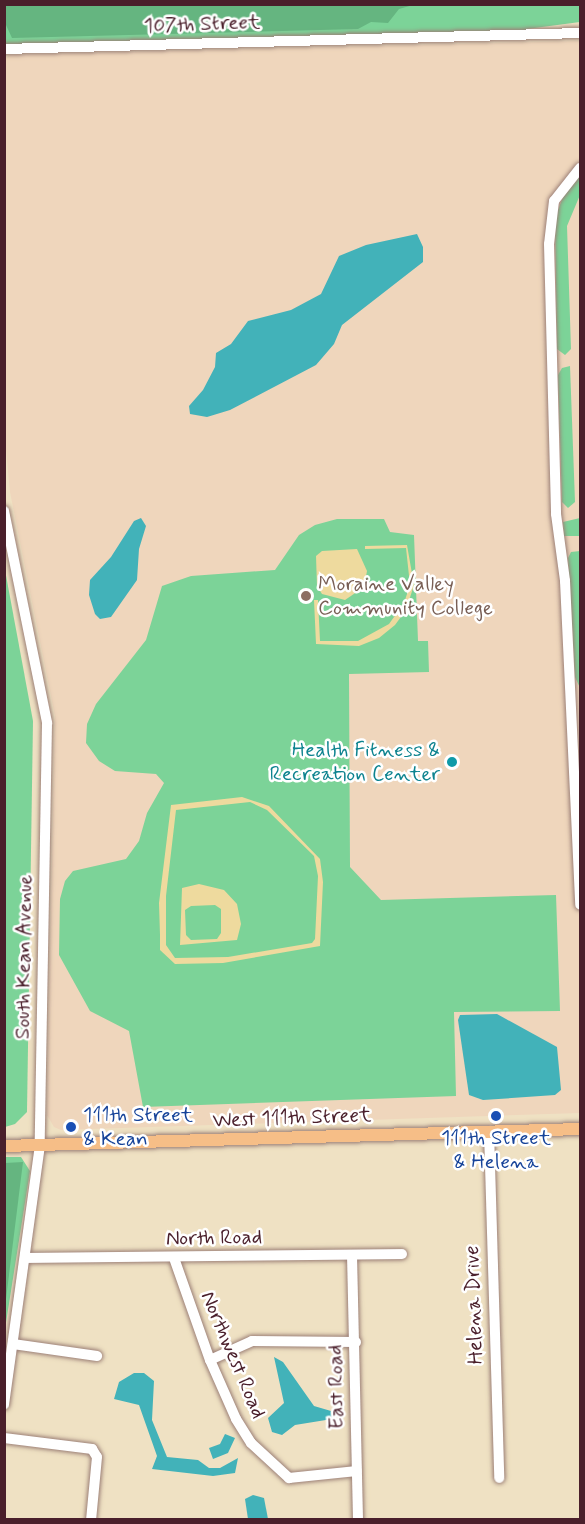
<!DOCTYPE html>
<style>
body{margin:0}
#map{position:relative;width:585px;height:1524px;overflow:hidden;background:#efe1c3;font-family:Mynerve,sans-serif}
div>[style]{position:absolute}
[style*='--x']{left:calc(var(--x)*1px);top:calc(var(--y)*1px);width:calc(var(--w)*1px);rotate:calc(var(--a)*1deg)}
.built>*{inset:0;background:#efd6bc}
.green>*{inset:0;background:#7cd398}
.forest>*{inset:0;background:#65b580}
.sand>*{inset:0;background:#eeda9e}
.water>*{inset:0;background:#42b2b9}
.roads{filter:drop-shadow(0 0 2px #9c8077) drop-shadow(0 0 2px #9c8077)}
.minor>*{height:10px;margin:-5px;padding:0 5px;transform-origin:5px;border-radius:5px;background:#fff}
.major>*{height:12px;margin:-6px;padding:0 6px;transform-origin:6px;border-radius:6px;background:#f6be87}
.dots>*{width:16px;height:16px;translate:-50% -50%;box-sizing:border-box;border:3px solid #fff;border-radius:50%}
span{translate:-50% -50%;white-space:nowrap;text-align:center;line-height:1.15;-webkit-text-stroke:5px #fff;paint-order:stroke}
.street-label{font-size:21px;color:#4a1f2b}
.education-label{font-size:21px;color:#785e54}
.left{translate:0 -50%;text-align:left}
.culture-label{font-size:21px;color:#0d838f}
.right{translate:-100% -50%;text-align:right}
.transit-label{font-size:21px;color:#164399}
.frame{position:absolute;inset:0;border:6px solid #4a1f2b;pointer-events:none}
</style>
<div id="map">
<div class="built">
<div style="clip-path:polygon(580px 41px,580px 1113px,61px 1130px,54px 1127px,47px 1115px,55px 716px,10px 492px,6px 450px,4px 59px,10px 55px)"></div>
</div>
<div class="green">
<div style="clip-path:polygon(580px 4px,580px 22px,527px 29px,527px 37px,5px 51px,4px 5px)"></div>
<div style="clip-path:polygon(580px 175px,580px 195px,567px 226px,571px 349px,565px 355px,557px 349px,555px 218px,563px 197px)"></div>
<div style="clip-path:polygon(570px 366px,575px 502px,568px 508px,562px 502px,558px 375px,562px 368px)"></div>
<div style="clip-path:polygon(580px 518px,580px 536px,564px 536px,563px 522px)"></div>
<div style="clip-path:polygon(337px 519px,384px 519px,390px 532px,414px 535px,418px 641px,428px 641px,429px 672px,349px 674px,350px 867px,381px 900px,556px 895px,560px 1011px,454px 1012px,456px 1096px,143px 1107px,129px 1031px,90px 1011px,59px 955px,60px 899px,65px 881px,73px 871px,126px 859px,139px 841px,147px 813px,164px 783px,156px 774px,115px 771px,99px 761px,86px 743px,87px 724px,96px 704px,146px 640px,162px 586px,191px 576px,275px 570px,299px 535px,315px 525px)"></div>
<div style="clip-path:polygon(580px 551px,579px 560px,580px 688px,575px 677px,568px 558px,571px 552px)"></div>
<div style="clip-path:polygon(5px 570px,33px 721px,27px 1112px,15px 1124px,5px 1127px)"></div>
<div style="clip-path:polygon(5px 1157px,21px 1157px,30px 1171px,5px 1329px)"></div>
</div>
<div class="forest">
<div style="clip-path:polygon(5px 5px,5px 4px,413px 5px,399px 9px,388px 23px,371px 22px,358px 29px,12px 38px,6px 25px)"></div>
<div style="clip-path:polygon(23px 1162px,5px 1307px,5px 1163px)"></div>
</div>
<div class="sand">
<div style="clip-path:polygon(407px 545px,414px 585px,406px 610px,395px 625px,379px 638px,359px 646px,316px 644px,314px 600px,318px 600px,320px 641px,358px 641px,389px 624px,404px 603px,410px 585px,406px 548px,365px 549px,365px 546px)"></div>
<div style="clip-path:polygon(357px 549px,367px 571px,364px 587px,345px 600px,322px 594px,317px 586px,316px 556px,322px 551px)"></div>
<div style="clip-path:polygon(evenodd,242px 797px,269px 806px,320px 859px,323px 882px,320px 946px,223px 963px,175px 964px,160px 950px,160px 935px,159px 903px,171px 805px,242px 797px,250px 802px,267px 810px,314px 856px,318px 876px,315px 939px,312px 943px,228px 957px,175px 958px,166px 945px,166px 896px,176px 810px,250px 802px)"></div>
<div style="clip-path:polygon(evenodd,199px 884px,224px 890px,237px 904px,241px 924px,237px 940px,180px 945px,182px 888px,199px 884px,191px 906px,215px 905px,221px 909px,221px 933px,217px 939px,191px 940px,186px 935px,185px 910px,191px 906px)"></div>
</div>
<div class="water">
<div style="clip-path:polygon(417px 234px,423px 247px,423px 262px,342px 325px,334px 344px,316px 365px,230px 410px,207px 417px,190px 414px,189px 406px,203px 390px,215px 367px,216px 353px,231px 344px,248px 321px,291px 310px,321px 294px,339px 256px,366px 245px)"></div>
<div style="clip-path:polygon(141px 518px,146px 526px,139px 549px,137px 580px,111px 617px,100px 619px,95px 614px,89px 595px,90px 580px,111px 557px,134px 521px)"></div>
<div style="clip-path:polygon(497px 1014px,557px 1047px,561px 1090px,555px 1095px,483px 1100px,469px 1095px,458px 1020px,460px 1015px)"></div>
<div style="clip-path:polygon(274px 1357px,283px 1362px,314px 1406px,331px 1411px,332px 1419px,295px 1425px,282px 1435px,272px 1432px,268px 1418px,284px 1403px)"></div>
<div style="clip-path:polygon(134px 1373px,144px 1373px,154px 1381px,152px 1420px,167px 1457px,198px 1460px,209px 1468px,220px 1468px,238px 1458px,235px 1473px,213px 1476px,152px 1469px,157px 1456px,139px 1405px,114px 1399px,119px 1382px)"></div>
<div style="clip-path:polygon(225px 1434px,235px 1438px,228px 1453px,213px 1459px,209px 1448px,220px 1444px)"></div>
<div style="clip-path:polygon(253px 1495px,264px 1498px,268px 1519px,248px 1519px,245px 1499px)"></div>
</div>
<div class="roads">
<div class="minor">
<div style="--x:4;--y:49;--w:576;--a:-1.59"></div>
<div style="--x:580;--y:168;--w:42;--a:128.2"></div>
<div style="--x:554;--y:201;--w:43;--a:96.6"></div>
<div style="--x:549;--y:244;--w:270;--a:88.5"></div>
<div style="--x:556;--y:514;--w:68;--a:82.3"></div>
<div style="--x:565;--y:581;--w:324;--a:87.3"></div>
<div style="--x:4;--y:511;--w:216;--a:78.5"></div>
<div style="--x:47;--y:723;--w:422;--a:91"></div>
<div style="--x:40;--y:1145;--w:262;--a:97.9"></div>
<div style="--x:489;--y:1131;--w:347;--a:88.3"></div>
<div style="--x:352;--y:1255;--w:265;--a:88.7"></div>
<div style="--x:27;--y:1258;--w:375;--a:-0.6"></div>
<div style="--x:174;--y:1258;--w:108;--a:70.6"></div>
<div style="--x:210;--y:1360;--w:64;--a:66.2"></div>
<div style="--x:236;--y:1419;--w:28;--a:58"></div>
<div style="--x:251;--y:1443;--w:52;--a:42.6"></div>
<div style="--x:289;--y:1478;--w:68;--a:-5.9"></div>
<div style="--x:13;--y:1344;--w:85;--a:8.1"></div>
<div style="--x:210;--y:1360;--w:46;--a:-24.3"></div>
<div style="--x:252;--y:1341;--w:104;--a:0.6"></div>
<div style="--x:4;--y:1438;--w:89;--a:7.1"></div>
<div style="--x:92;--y:1449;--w:9;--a:58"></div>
<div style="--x:97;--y:1457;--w:63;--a:95.4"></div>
</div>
<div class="major">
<div style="--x:4;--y:1146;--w:576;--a:-1.69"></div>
</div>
</div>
<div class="dots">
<div style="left:306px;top:596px;background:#8d6e63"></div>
<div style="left:452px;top:762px;background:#0f9aa8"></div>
<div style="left:496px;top:1116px;background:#1a4fb4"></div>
<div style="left:71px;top:1127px;background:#1a4fb4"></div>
</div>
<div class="street-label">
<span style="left:202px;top:24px;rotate:-2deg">107th Street</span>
<span style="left:24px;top:957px;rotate:-89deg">South Kean Avenue</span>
<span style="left:292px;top:1118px;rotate:-2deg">West 111th Street</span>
<span style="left:214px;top:1238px;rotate:-1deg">North Road</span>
<span style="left:474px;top:1305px;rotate:-92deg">Helena Drive</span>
<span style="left:233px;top:1355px;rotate:67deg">Northwest Road</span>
<span style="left:336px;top:1387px;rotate:-91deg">East Road</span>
</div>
<div class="education-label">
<span class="left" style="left:318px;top:596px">Moraine Valley<br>Community College</span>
</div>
<div class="culture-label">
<span class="right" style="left:440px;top:762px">Health Fitness &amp;<br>Recreation Center</span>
</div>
<div class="transit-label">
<span class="left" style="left:83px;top:1127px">111th Street<br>&amp; Kean</span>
<span style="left:496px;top:1150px">111th Street<br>&amp; Helena</span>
</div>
<div class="frame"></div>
</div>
